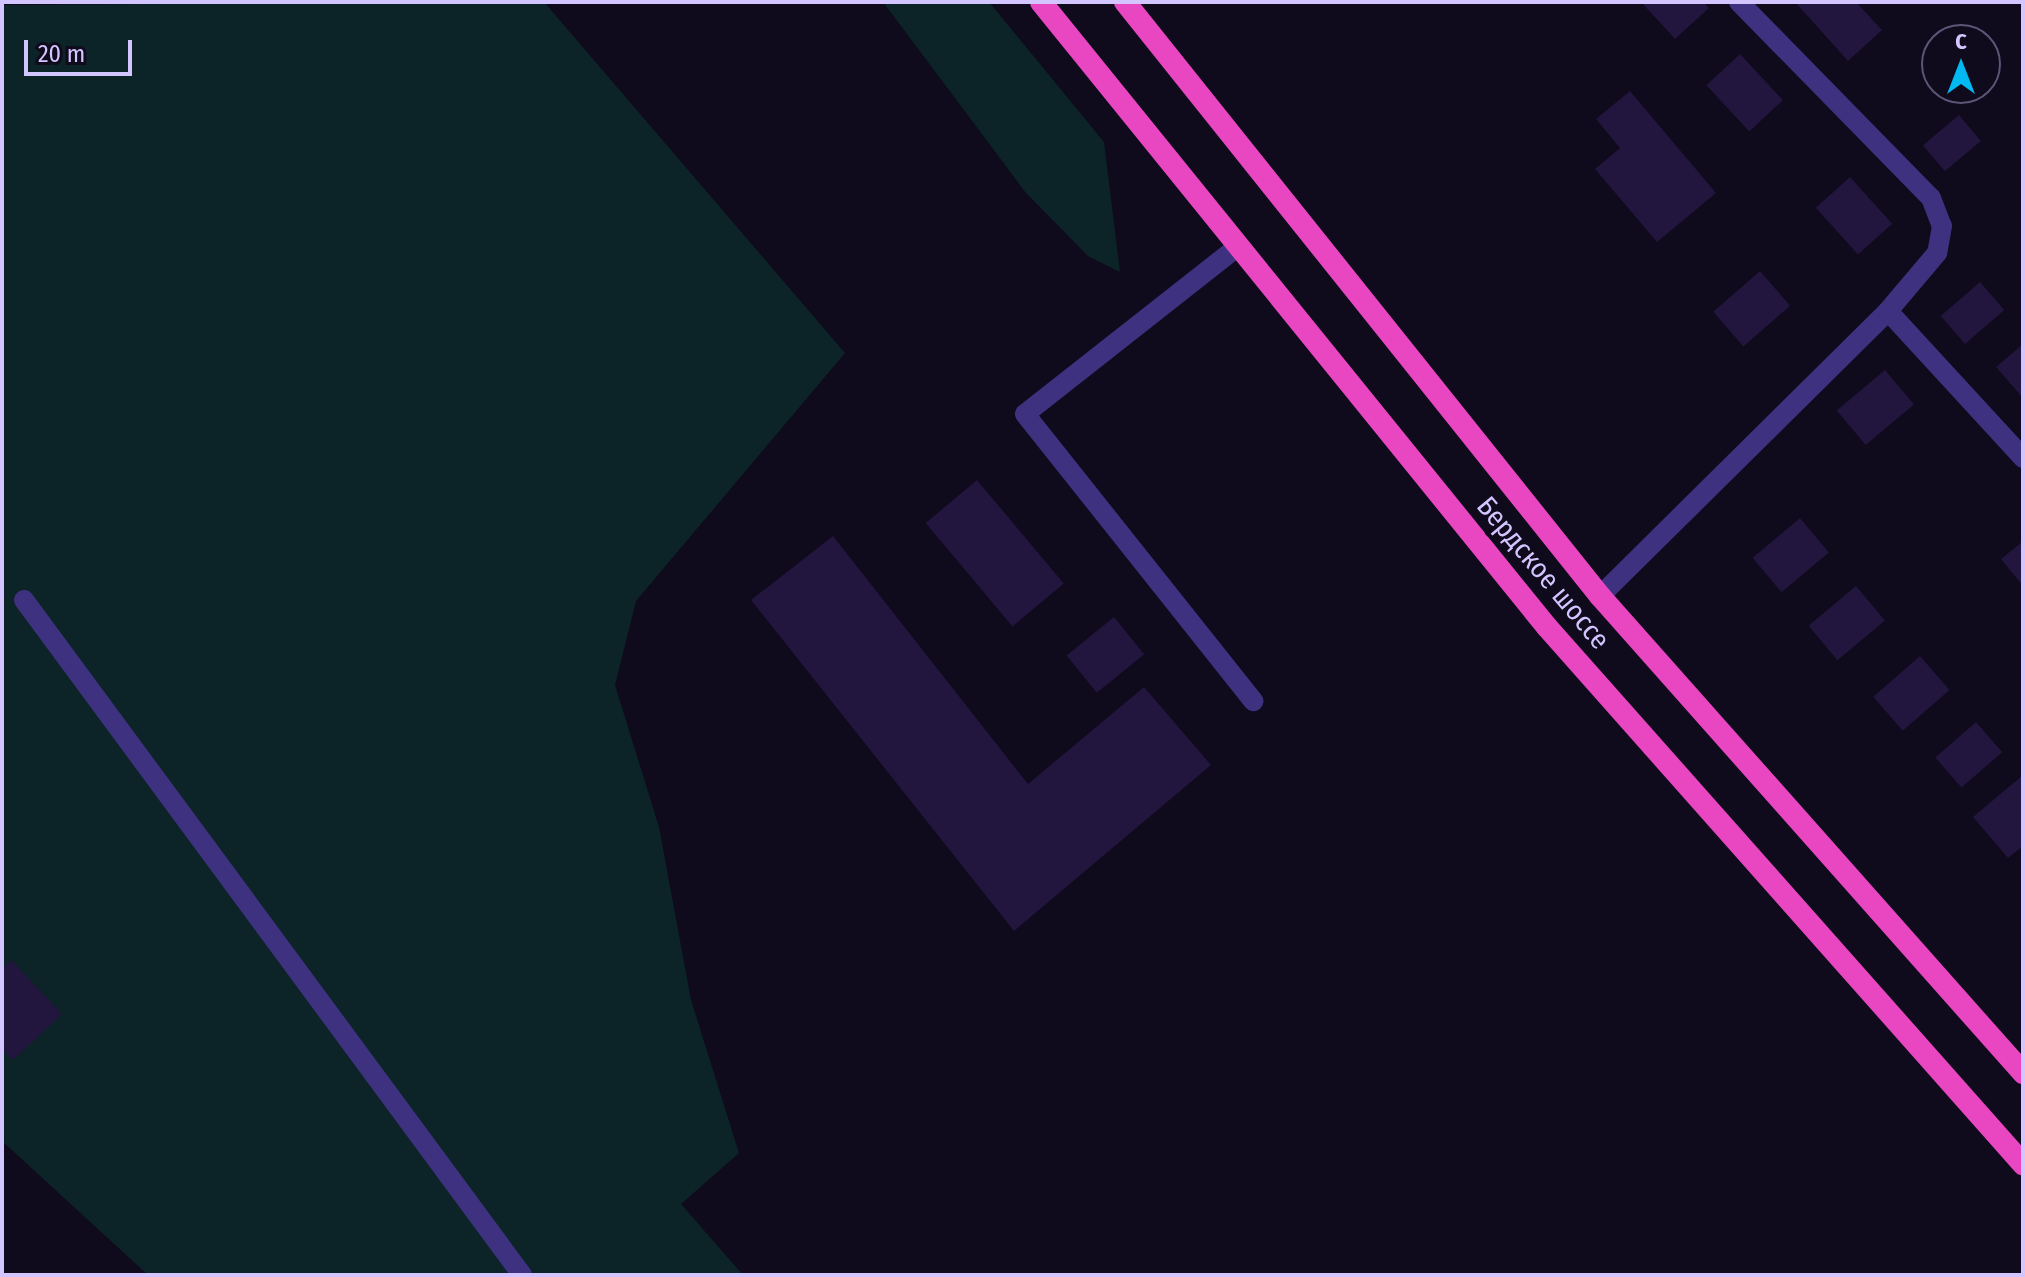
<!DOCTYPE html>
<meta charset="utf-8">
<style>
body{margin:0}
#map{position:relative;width:2025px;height:1277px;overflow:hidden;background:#0f0a1c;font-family:"Fira Sans Condensed",sans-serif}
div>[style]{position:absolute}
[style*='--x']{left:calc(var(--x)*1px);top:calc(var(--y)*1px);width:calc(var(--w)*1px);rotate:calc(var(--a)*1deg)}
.green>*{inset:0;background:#0c2427}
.building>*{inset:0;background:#22153e;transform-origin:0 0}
.service>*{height:20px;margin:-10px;padding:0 10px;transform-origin:10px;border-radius:10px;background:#3e317f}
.minor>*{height:20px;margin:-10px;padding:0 10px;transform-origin:10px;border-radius:10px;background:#3e317f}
.trunk>*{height:22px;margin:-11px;padding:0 11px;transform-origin:11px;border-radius:11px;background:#e946c1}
span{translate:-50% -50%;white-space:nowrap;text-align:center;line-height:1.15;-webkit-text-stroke:8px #0f0a1c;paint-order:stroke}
.street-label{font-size:28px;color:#d3c5ff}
.frame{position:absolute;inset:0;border:4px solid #d3c5ff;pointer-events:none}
.north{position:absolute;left:1921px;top:24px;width:80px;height:80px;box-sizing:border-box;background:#0f0a1c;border:2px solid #5d5577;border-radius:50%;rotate:0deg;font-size:22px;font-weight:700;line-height:32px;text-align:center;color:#d3c5ff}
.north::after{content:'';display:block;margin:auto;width:28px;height:36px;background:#00b9f0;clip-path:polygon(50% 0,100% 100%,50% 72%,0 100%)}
.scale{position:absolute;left:24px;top:40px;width:108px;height:36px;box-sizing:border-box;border:4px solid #d3c5ff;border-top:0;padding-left:10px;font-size:24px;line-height:28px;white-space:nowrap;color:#d3c5ff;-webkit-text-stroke:6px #0f0a1c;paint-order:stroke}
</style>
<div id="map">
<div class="green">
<div style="clip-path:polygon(544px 2px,845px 353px,636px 601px,615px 685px,659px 827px,691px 1000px,739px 1153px,681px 1204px,743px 1275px,148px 1275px,2px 1141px,2px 5px)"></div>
<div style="clip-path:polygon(883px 2px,989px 2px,1104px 142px,1120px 272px,1088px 256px,1026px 193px)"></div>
</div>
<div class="building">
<div style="clip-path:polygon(1641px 2px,1703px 2px,1709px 8px,1675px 39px)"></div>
<div style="clip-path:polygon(1795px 2px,1856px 2px,1882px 30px,1848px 61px)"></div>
<div style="left:1740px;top:54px;width:63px;height:46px;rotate:47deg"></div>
<div style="clip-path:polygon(1630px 91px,1716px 193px,1657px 242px,1595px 169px,1620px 148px,1596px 119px)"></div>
<div style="left:1959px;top:115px;width:34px;height:47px;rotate:50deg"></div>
<div style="left:1850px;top:177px;width:63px;height:46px;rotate:48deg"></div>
<div style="left:1760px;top:271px;width:46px;height:62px;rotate:49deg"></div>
<div style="left:1980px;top:282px;width:37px;height:52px;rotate:49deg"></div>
<div style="clip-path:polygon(2023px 344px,2023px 398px,1996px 367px)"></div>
<div style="left:1885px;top:370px;width:45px;height:63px;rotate:50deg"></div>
<div style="left:977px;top:480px;width:135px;height:67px;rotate:50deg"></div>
<div style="left:1800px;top:518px;width:45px;height:62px;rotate:50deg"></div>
<div style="clip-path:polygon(833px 536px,1028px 784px,1144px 687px,1211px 765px,1014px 931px,751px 600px)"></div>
<div style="clip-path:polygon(2023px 541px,2023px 586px,2001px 559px)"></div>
<div style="left:1856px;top:586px;width:45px;height:62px;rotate:50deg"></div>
<div style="left:1114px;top:617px;width:48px;height:61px;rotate:51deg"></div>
<div style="left:1920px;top:656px;width:45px;height:62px;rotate:49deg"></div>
<div style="left:1976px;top:722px;width:40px;height:54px;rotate:49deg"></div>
<div style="clip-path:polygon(2023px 775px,2023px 846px,2008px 858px,1973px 817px)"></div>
<div style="clip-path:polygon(11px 960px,62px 1014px,13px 1060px,2px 1049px,2px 969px)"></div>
</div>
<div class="service">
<div style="--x:1236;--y:248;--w:268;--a:141.8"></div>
<div style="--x:1025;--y:414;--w:367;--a:51.5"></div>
<div style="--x:1600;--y:596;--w:405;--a:-44.7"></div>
<div style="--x:24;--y:600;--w:839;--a:53.58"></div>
</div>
<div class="minor">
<div style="--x:1739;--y:2;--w:274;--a:45.6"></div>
<div style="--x:1931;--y:198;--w:30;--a:69"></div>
<div style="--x:1942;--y:226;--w:27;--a:100"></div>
<div style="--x:1937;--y:253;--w:76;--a:130.2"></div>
<div style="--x:1888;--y:311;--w:200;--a:47.4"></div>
</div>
<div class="trunk">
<div style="--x:1041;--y:2;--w:804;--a:51.01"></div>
<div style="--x:1547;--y:627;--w:718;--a:48.45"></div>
<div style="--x:1125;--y:2;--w:761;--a:51.35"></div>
<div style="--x:1600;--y:596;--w:638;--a:48.43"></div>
</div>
<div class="street-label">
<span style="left:1543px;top:573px;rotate:50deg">Бердское шоссе</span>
</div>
<div class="frame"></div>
<div class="north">С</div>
<div class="scale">20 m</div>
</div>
